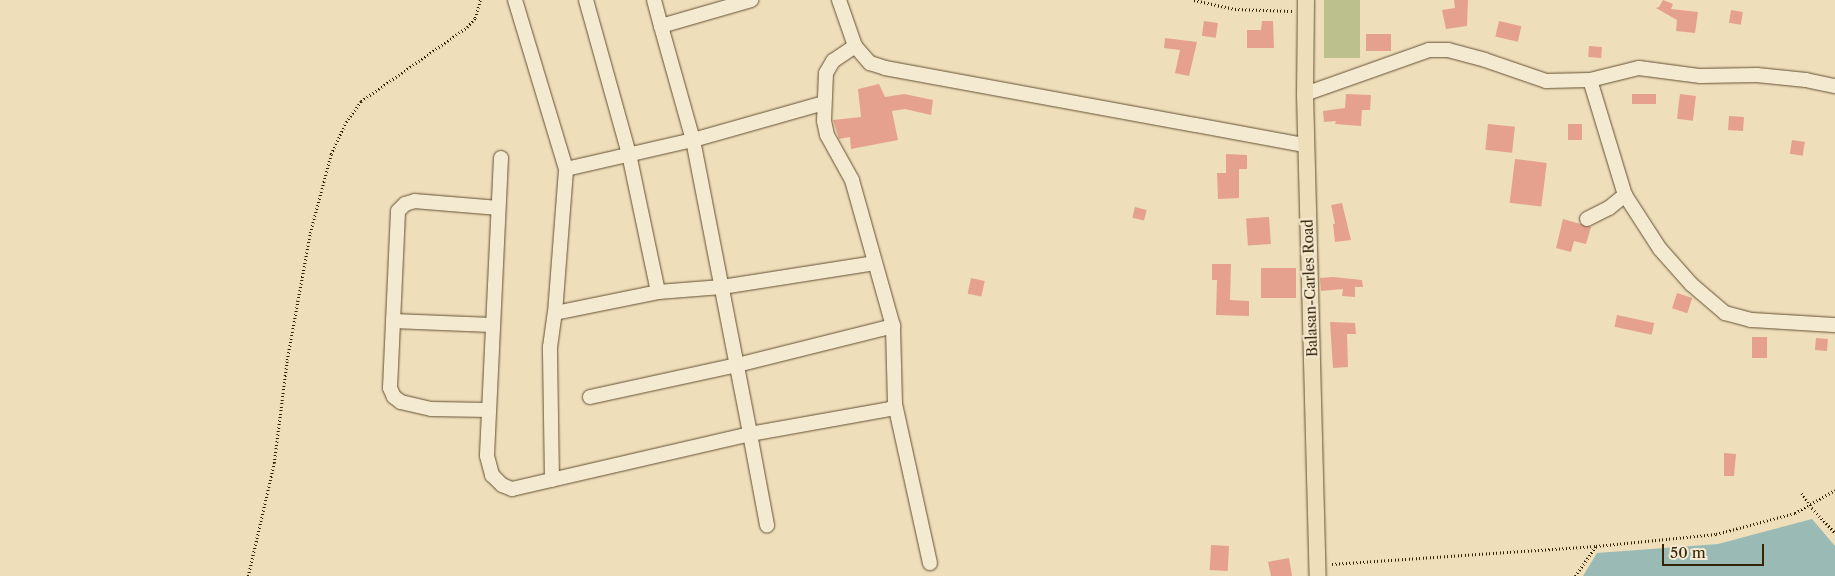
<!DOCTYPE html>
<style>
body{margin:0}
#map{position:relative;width:1835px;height:576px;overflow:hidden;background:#eedeba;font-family:"Libre Caslon Text",serif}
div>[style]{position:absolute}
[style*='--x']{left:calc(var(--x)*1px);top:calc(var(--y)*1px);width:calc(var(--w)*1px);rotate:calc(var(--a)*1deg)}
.green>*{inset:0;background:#bcc08d;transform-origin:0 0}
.water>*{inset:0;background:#9abbb5}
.building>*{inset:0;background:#e5a18e;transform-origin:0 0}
.path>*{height:2.5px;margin-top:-1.25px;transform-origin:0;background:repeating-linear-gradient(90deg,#362205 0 1px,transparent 0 3.5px)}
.roads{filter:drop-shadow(0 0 1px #645132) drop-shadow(0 0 1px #645132)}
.minor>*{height:14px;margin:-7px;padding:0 7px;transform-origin:7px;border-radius:7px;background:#f4ead2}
.major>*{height:16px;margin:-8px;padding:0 8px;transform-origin:8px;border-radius:8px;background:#eedeba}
span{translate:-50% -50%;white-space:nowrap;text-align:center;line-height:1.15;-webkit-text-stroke:4px #f4ead2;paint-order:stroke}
.street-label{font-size:14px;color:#362205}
.scale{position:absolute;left:1662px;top:544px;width:102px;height:22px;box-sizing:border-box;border:2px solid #362205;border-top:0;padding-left:6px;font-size:15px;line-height:18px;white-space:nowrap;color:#362205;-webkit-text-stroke:4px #f4ead2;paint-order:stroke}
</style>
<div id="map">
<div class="green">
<div style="left:1324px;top:0;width:36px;height:58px"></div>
</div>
<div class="water">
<div style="clip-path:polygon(1812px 519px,1835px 546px,1835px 576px,1583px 576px,1597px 553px,1718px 544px)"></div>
</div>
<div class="building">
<div style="clip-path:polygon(1454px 0,1468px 0,1467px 26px,1446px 29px,1442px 10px,1455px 8px)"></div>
<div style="clip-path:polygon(1663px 0,1673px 4px,1671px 9px,1698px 12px,1695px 33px,1676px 31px,1677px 20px,1656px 8px,1659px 7px)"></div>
<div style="left:1731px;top:10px;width:12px;height:13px;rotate:9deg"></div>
<div style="left:1204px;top:21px;width:14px;height:15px;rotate:8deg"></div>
<div style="clip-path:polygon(1262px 21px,1273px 21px,1274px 48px,1247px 48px,1247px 30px,1261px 30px)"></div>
<div style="left:1499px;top:21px;width:23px;height:16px;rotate:13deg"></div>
<div style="left:1391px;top:34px;width:17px;height:25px;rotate:90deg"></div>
<div style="clip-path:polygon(1165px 38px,1197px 42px,1189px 76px,1175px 73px,1180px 50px,1164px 48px)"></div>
<div style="left:1589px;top:46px;width:13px;height:11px;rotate:4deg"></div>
<div style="clip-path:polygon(879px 84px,885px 97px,904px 94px,933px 100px,931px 115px,905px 109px,892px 111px,898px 140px,851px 149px,850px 137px,839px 139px,833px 120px,861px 117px,858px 89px)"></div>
<div style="clip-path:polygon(1346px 94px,1371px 95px,1370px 110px,1362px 110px,1361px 126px,1335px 124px,1336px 121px,1324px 122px,1323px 111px,1345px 108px)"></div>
<div style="left:1632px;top:94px;width:24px;height:10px"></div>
<div style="left:1680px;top:94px;width:16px;height:25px;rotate:7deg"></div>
<div style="left:1729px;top:116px;width:15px;height:14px;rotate:4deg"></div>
<div style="left:1488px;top:124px;width:27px;height:26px;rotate:6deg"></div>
<div style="left:1568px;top:124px;width:14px;height:16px"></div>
<div style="left:1792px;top:140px;width:13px;height:14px;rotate:9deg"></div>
<div style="clip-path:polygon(1226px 154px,1247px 155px,1247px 169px,1239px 169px,1239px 198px,1218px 199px,1217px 173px,1226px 173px)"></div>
<div style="left:1515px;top:159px;width:32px;height:44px;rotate:7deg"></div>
<div style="clip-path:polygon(1342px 203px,1351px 240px,1335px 242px,1333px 224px,1335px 224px,1331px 205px)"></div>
<div style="left:1135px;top:207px;width:12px;height:11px;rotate:14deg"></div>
<div style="left:1269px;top:217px;width:27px;height:23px;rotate:86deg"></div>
<div style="clip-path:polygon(1563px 219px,1591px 227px,1586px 244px,1574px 241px,1571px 252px,1556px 248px)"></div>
<div style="clip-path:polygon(1212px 264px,1231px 264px,1230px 300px,1249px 301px,1249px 316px,1216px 315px,1217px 280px,1212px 280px)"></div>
<div style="left:1296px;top:268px;width:30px;height:35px;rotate:90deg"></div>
<div style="clip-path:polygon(1333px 277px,1362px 280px,1363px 287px,1355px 287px,1355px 297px,1342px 296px,1343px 289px,1321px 291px,1320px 278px)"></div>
<div style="left:971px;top:278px;width:14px;height:16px;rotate:12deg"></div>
<div style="left:1677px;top:293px;width:16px;height:16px;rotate:18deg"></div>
<div style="left:1617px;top:315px;width:38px;height:12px;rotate:12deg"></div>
<div style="clip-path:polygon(1330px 322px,1355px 323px,1356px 334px,1347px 334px,1348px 367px,1333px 368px)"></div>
<div style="left:1752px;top:337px;width:15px;height:21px"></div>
<div style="left:1816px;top:338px;width:12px;height:12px;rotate:5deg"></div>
<div style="clip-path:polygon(1724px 453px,1736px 454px,1734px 476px,1724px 476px)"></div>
<div style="left:1211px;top:545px;width:18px;height:25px;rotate:3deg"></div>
<div style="clip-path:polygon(1289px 558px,1292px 576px,1271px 576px,1268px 562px)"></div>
</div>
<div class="path">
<div style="--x:1194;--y:0;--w:42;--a:12.4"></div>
<div style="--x:1235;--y:9;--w:57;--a:2"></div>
<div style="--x:1802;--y:493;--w:18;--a:56"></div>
<div style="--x:1812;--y:508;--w:34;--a:47"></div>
<div style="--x:1332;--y:564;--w:265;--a:-3.9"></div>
<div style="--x:248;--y:576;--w:116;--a:-77"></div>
<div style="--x:274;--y:463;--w:104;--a:-82.8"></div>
<div style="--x:287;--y:360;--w:129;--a:-79.7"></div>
<div style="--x:310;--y:233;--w:82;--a:-75.1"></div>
<div style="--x:331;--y:154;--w:35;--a:-65"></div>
<div style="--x:346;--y:122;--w:26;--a:-54"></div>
<div style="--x:361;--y:101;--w:129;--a:-34.9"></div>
<div style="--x:467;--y:27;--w:12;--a:-48"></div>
<div style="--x:475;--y:18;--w:19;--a:-74"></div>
<div style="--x:1575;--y:576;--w:37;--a:-55"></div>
<div style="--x:1596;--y:546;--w:121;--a:-5.7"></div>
<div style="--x:1716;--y:534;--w:82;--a:-14.9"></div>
<div style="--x:1795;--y:513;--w:46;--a:-29.9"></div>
</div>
<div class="roads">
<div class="minor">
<div style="--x:515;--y:0;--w:177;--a:73.2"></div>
<div style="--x:566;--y:169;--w:130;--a:-12.9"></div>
<div style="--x:693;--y:140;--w:118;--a:-105.7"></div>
<div style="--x:586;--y:0;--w:160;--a:74.4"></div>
<div style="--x:629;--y:154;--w:141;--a:78.1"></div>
<div style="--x:654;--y:0;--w:27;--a:75"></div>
<div style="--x:661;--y:26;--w:94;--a:-16.1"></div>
<div style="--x:839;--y:0;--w:49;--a:70.8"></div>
<div style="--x:855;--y:46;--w:23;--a:49"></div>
<div style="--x:870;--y:63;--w:16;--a:18"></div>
<div style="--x:885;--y:68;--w:428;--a:10.4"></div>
<div style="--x:1590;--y:80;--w:120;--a:73.1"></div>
<div style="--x:1625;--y:195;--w:64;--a:57.1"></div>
<div style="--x:1660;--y:249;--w:47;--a:48.5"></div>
<div style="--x:1691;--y:284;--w:45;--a:40.5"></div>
<div style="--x:1725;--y:313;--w:27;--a:15"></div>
<div style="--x:1751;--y:320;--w:84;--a:3.4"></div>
<div style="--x:1305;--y:94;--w:132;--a:-19.5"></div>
<div style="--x:1429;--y:50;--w:19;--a:0"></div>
<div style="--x:1448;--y:50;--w:38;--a:15"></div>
<div style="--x:1485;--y:60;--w:65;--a:19"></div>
<div style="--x:1546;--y:81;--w:44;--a:-1.3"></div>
<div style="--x:1590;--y:80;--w:50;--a:-13.8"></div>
<div style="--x:1639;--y:68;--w:62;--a:7.5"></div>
<div style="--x:1700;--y:76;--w:57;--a:-1"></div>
<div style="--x:1757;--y:75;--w:49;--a:5.8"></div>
<div style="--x:1806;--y:80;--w:30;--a:12"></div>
<div style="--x:824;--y:103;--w:136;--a:164.2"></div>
<div style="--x:693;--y:140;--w:299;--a:79"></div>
<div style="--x:750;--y:434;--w:143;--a:-10.1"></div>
<div style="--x:891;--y:409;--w:6;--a:-51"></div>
<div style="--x:895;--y:404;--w:78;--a:-91.5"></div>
<div style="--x:893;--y:326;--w:152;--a:-105.7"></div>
<div style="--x:852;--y:180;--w:51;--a:-119.1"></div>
<div style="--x:827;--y:135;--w:14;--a:-102"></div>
<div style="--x:824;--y:121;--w:48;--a:-87.6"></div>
<div style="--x:826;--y:73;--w:14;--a:-60"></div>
<div style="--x:833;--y:61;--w:27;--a:-34"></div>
<div style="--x:501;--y:158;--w:298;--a:92.7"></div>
<div style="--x:487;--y:456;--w:20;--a:75"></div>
<div style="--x:492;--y:475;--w:14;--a:45"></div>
<div style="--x:502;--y:485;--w:11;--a:22"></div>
<div style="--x:512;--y:489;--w:244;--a:-13"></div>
<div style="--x:750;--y:434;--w:93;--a:79.4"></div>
<div style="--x:1587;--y:219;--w:25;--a:-27"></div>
<div style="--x:1609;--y:208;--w:21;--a:-39"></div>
<div style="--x:555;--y:313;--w:144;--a:-85.6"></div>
<div style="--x:393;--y:321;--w:99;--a:2.3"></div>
<div style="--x:590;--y:397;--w:150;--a:-12.3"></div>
<div style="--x:737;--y:365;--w:161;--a:-14"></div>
<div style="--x:895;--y:404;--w:163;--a:77.6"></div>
<div style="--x:489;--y:410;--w:58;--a:-179"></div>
<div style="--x:431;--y:409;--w:31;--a:-167"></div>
<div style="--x:401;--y:402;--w:9;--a:-144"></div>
<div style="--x:394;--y:397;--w:10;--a:-114"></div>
<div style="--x:390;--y:388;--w:177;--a:-87.4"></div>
<div style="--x:398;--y:211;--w:10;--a:-45"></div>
<div style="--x:405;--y:204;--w:10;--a:-17"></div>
<div style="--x:415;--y:201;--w:83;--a:4.8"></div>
<div style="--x:552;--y:480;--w:133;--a:-90.9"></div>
<div style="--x:550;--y:347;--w:34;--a:-82"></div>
<div style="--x:555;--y:313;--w:105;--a:-11.5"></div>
<div style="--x:658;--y:292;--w:64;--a:-4.5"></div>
<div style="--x:722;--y:287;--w:155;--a:-8.9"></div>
</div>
<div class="major">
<div style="--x:1306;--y:0;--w:94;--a:90.6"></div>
<div style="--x:1305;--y:94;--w:482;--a:88.5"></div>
</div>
</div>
<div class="street-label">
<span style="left:1310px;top:288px;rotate:-92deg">Balasan-Carles Road</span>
</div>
<div class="scale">50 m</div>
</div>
